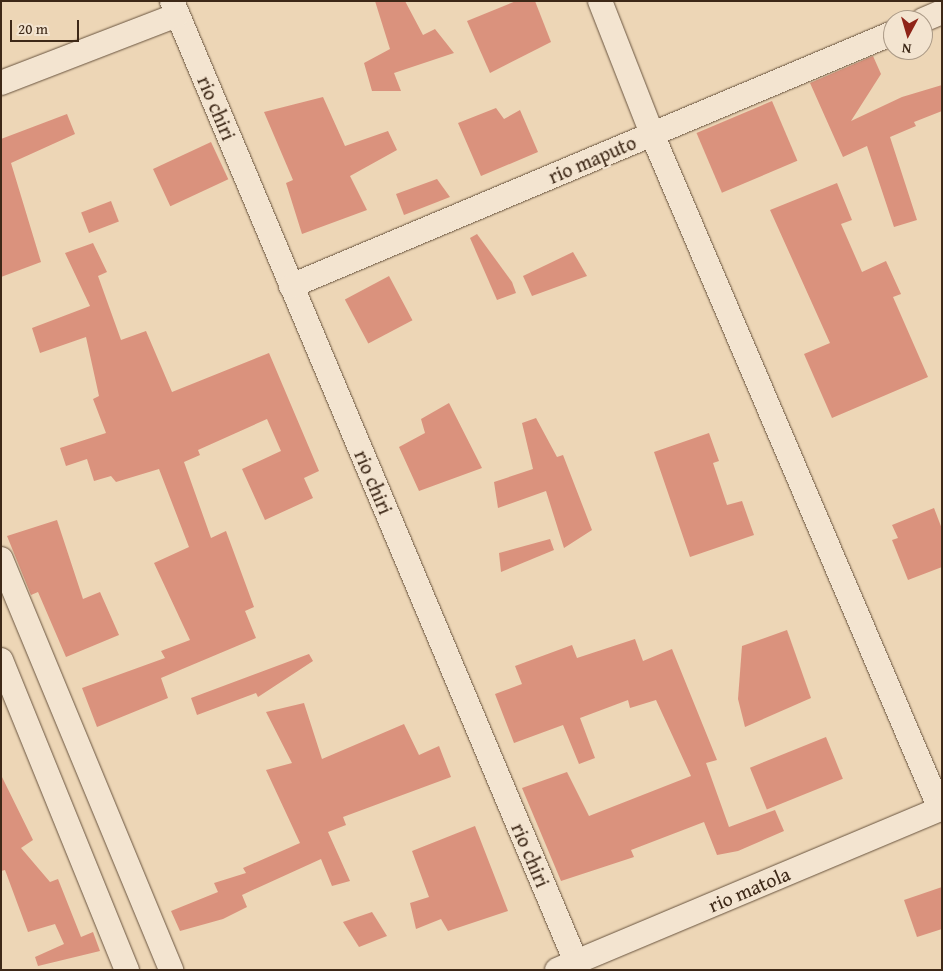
<!DOCTYPE html>
<style>
body{margin:0}
#map{position:relative;width:943px;height:971px;overflow:hidden;background:#edd6b6;font-family:"Gentium Book Plus",serif}
div>[style]{position:absolute}
[style*='--x']{left:calc(var(--x)*1px);top:calc(var(--y)*1px);width:calc(var(--w)*1px);rotate:calc(var(--a)*1deg)}
.building>*{inset:0;background:#da927d;transform-origin:0 0}
.roads{filter:drop-shadow(0 0 1px #69543f) drop-shadow(0 0 1px #69543f)}
.minor>*{height:24px;margin:-12px;padding:0 12px;transform-origin:12px;border-radius:12px;background:#f3e4d0}
span{translate:-50% -50%;white-space:nowrap;text-align:center;line-height:1.15;-webkit-text-stroke:4px #f3e4d0;paint-order:stroke}
.street-label{font-size:20px;color:#3d2817}
.frame{position:absolute;inset:0;border:2px solid #3d2817;pointer-events:none}
.north{position:absolute;left:883px;top:10px;width:50px;height:50px;box-sizing:border-box;background:#f3e4d0;border:1px solid #aa9986;border-radius:50%;rotate:186deg;font-size:14px;font-weight:700;line-height:20px;text-align:center;color:#3d2817}
.north::after{content:'';display:block;margin:auto;width:18px;height:22px;background:#8f2418;clip-path:polygon(50% 0,100% 100%,50% 72%,0 100%)}
.scale{position:absolute;left:10px;top:20px;width:69px;height:22px;box-sizing:border-box;border:2px solid #3d2817;border-top:0;padding-left:6px;font-size:15px;line-height:18px;white-space:nowrap;color:#3d2817;-webkit-text-stroke:4px #f3e4d0;paint-order:stroke}
</style>
<div id="map">
<div class="building">
<div style="clip-path:polygon(375px 1px,405px 1px,423px 35px,435px 29px,454px 53px,394px 73px,401px 91px,372px 91px,364px 63px,390px 49px)"></div>
<div style="clip-path:polygon(516px 1px,535px 1px,551px 42px,490px 73px,467px 21px)"></div>
<div style="clip-path:polygon(873px 56px,881px 74px,851px 121px,902px 97px,942px 85px,942px 111px,914px 122px,916px 126px,890px 137px,917px 220px,894px 227px,867px 146px,843px 157px,810px 83px)"></div>
<div style="clip-path:polygon(323px 97px,345px 146px,388px 131px,397px 150px,350px 176px,367px 210px,302px 234px,286px 183px,293px 180px,264px 112px)"></div>
<div style="left:772px;top:101px;width:65px;height:82px;rotate:67deg"></div>
<div style="clip-path:polygon(496px 108px,504px 119px,520px 110px,538px 152px,481px 176px,458px 123px)"></div>
<div style="clip-path:polygon(67px 114px,75px 134px,11px 163px,41px 262px,1px 277px,1px 139px)"></div>
<div style="left:211px;top:142px;width:41px;height:64px;rotate:65deg"></div>
<div style="clip-path:polygon(437px 179px,450px 197px,404px 215px,396px 194px)"></div>
<div style="clip-path:polygon(837px 183px,852px 220px,841px 224px,862px 272px,886px 261px,901px 294px,893px 297px,928px 377px,832px 418px,804px 354px,830px 343px,770px 210px)"></div>
<div style="left:111px;top:201px;width:22px;height:32px;rotate:69deg"></div>
<div style="clip-path:polygon(477px 234px,512px 282px,516px 293px,497px 300px,470px 238px)"></div>
<div style="clip-path:polygon(93px 243px,107px 272px,98px 276px,121px 340px,146px 331px,172px 392px,269px 353px,319px 471px,304px 478px,313px 498px,265px 520px,242px 469px,281px 451px,267px 419px,198px 450px,200px 455px,184px 462px,211px 538px,226px 531px,254px 607px,245px 611px,256px 638px,161px 678px,168px 698px,97px 727px,82px 688px,165px 658px,161px 651px,190px 640px,154px 563px,189px 547px,159px 469px,116px 482px,111px 476px,94px 481px,87px 459px,66px 466px,60px 448px,106px 433px,93px 399px,99px 396px,86px 337px,40px 353px,32px 328px,90px 306px,65px 253px)"></div>
<div style="clip-path:polygon(573px 252px,587px 276px,532px 296px,523px 276px)"></div>
<div style="left:389px;top:276px;width:50px;height:50px;rotate:62deg"></div>
<div style="clip-path:polygon(449px 403px,482px 468px,419px 491px,399px 447px,425px 433px,421px 419px)"></div>
<div style="clip-path:polygon(536px 418px,557px 457px,563px 455px,592px 530px,564px 548px,546px 491px,498px 508px,494px 482px,533px 469px,522px 423px)"></div>
<div style="clip-path:polygon(709px 433px,719px 461px,713px 463px,727px 505px,742px 501px,754px 535px,690px 557px,654px 452px)"></div>
<div style="clip-path:polygon(934px 508px,942px 529px,942px 567px,908px 580px,892px 540px,898px 538px,892px 525px)"></div>
<div style="clip-path:polygon(57px 520px,83px 599px,100px 592px,119px 635px,66px 657px,38px 592px,31px 595px,7px 536px)"></div>
<div style="clip-path:polygon(550px 539px,554px 550px,501px 572px,499px 553px)"></div>
<div style="clip-path:polygon(787px 630px,811px 698px,745px 727px,738px 699px,742px 646px)"></div>
<div style="clip-path:polygon(635px 639px,643px 661px,672px 649px,717px 760px,706px 763px,729px 827px,775px 810px,784px 831px,738px 851px,717px 855px,704px 822px,631px 850px,634px 857px,561px 881px,522px 788px,567px 772px,589px 816px,691px 776px,656px 700px,630px 708px,628px 700px,580px 718px,595px 758px,579px 764px,563px 725px,514px 743px,495px 694px,522px 684px,515px 666px,572px 645px,577px 658px)"></div>
<div style="clip-path:polygon(309px 654px,313px 661px,258px 697px,256px 693px,197px 715px,191px 698px)"></div>
<div style="clip-path:polygon(304px 703px,322px 759px,404px 724px,419px 755px,439px 746px,451px 777px,343px 817px,346px 825px,328px 832px,350px 881px,332px 886px,321px 859px,242px 895px,247px 907px,223px 919px,180px 931px,171px 911px,218px 892px,214px 883px,246px 873px,243px 868px,300px 843px,266px 770px,292px 763px,266px 712px)"></div>
<div style="left:826px;top:737px;width:45px;height:82px;rotate:68deg"></div>
<div style="clip-path:polygon(1px 775px,33px 840px,21px 848px,50px 882px,58px 879px,81px 937px,93px 932px,100px 951px,38px 966px,35px 957px,64px 944px,55px 924px,28px 932px,5px 870px,1px 871px)"></div>
<div style="clip-path:polygon(475px 826px,508px 911px,448px 931px,441px 919px,416px 929px,410px 903px,429px 897px,412px 851px)"></div>
<div style="clip-path:polygon(942px 887px,942px 929px,917px 937px,904px 900px)"></div>
<div style="clip-path:polygon(372px 912px,387px 936px,359px 947px,343px 922px)"></div>
</div>
<div class="roads">
<div class="minor">
<div style="--x:172;--y:1;--w:1042;--a:67.2"></div>
<div style="--x:600;--y:1;--w:143;--a:68.6"></div>
<div style="--x:652;--y:134;--w:734;--a:66.89"></div>
<div style="--x:923;--y:20;--w:21;--a:-23"></div>
<div style="--x:1;--y:83;--w:189;--a:-21.1"></div>
<div style="--x:291;--y:286;--w:653;--a:-22.8"></div>
<div style="--x:1;--y:559;--w:445;--a:67.5"></div>
<div style="--x:1;--y:660;--w:335;--a:67.9"></div>
<div style="--x:557;--y:970;--w:418;--a:-22.8"></div>
</div>
</div>
<div class="street-label">
<span style="left:217px;top:108px;rotate:67deg">rio chiri</span>
<span style="left:592px;top:159px;rotate:-23deg">rio maputo</span>
<span style="left:374px;top:482px;rotate:67deg">rio chiri</span>
<span style="left:531px;top:855px;rotate:67deg">rio chiri</span>
<span style="left:749px;top:889px;rotate:-23deg">rio matola</span>
</div>
<div class="frame"></div>
<div class="north">N</div>
<div class="scale">20 m</div>
</div>
